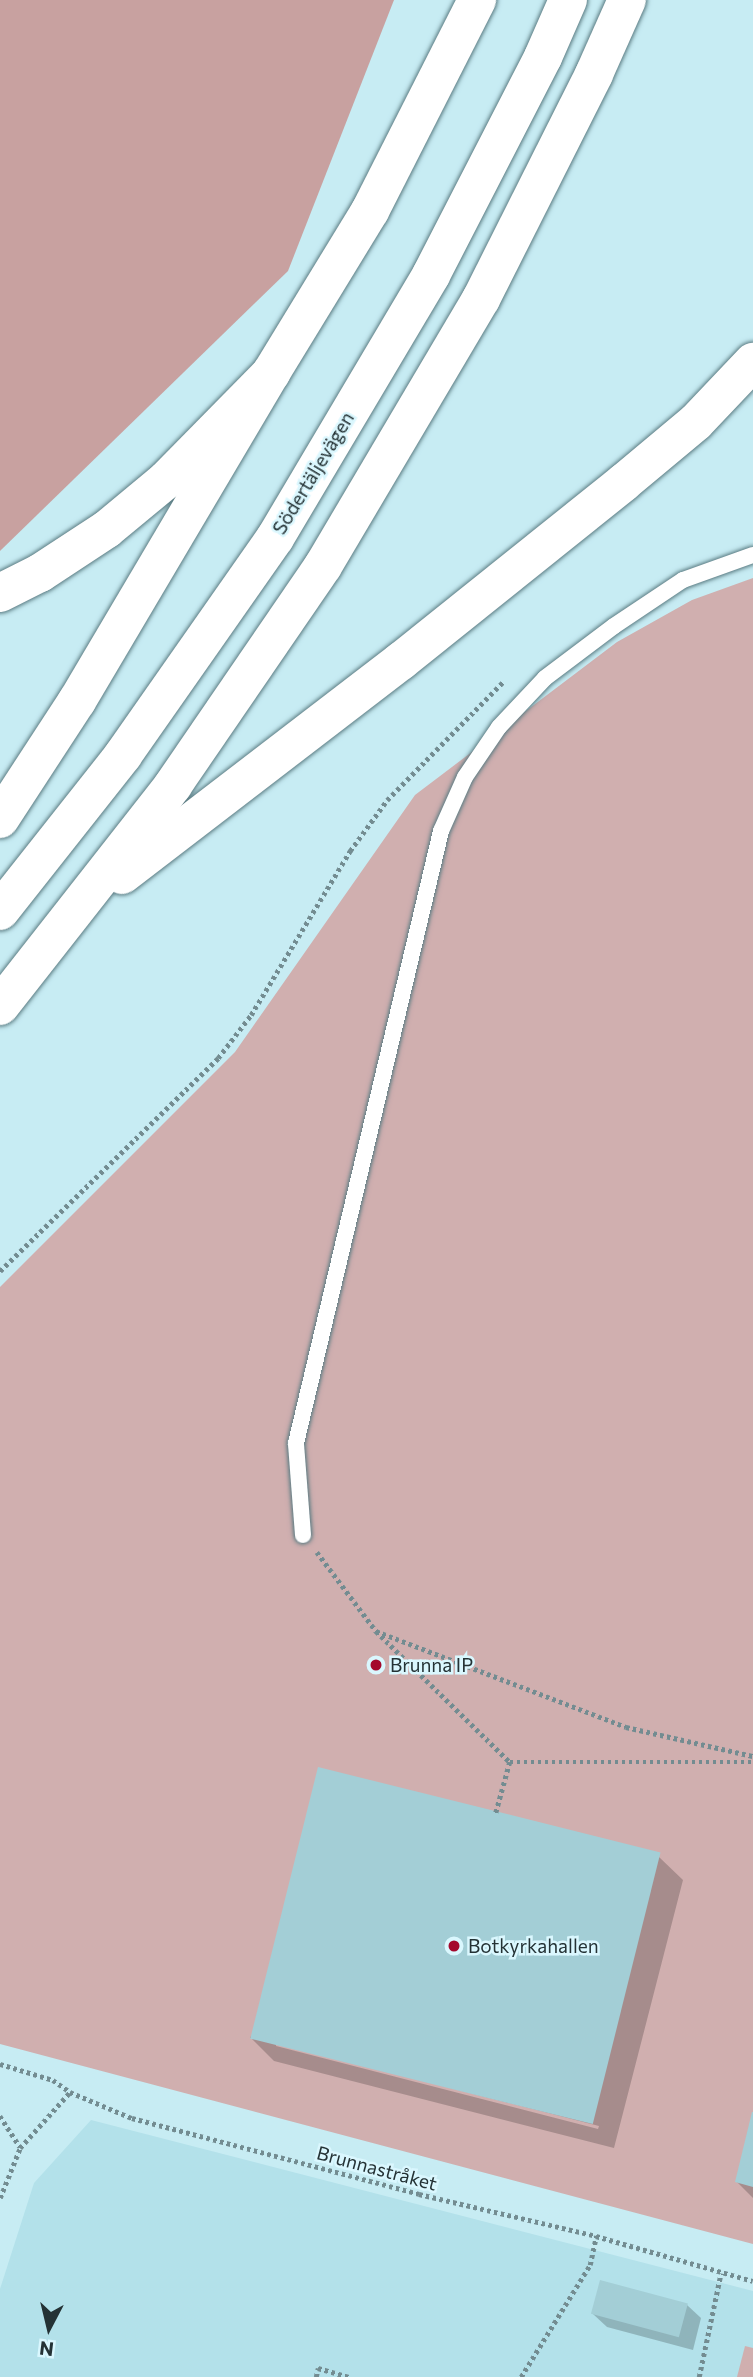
<!DOCTYPE html>
<meta charset="utf-8">
<style>
body{margin:0}
#map{position:relative;width:753px;height:2377px;overflow:hidden;background:#c7ecf3;font-family:Commissioner,sans-serif}
div>[style]{position:absolute}
[style*='--x']{left:calc(var(--x)*1px);top:calc(var(--y)*1px);width:calc(var(--w)*1px);rotate:calc(var(--a)*1deg)}
.built>*{inset:0;background:#b3e1ea}
.green>*{inset:0;background:#d0afaf}
.forest>*{inset:0;background:#c8a1a0}
.shadow>*{inset:0;background:#0003}
.building>*{inset:0;background:#a3ced6;transform-origin:0 0}
.path>*{height:4.5px;margin-top:-2.25px;transform-origin:0;background:repeating-linear-gradient(90deg,#738c91 0 3.5px,transparent 0 7px)}
.roads{filter:drop-shadow(0 0 2px #5a7b82) drop-shadow(0 0 2px #5a7b82)}
.service>*{height:16px;margin:-8px;padding:0 8px;transform-origin:8px;border-radius:8px;background:#fff}
.secondary>*{height:38px;margin:-19px;padding:0 19px;transform-origin:19px;border-radius:19px;background:#fff}
.motorway>*{height:38px;margin:-19px;padding:0 19px;transform-origin:19px;border-radius:19px;background:#fff}
.dots>*{width:19px;height:19px;translate:-50% -50%;box-sizing:border-box;border:4px solid #daf7fe;border-radius:50%}
span{translate:-50% -50%;white-space:nowrap;text-align:center;line-height:1.15;-webkit-text-stroke:5px #daf7fe;paint-order:stroke}
.street-label{font-size:19px;color:#243235}
.poi-label{font-size:19px;color:#243235}
.left{translate:0 -50%;text-align:left}
.north{position:absolute;left:14px;top:2293px;width:70px;height:70px;-webkit-text-stroke:5px #daf7fe;paint-order:stroke;rotate:187deg;font-size:19px;font-weight:700;line-height:28px;text-align:center;color:#243235}
.north::after{content:'';display:block;margin:auto;width:24px;height:32px;background:#243235;clip-path:polygon(50% 0,100% 100%,50% 72%,0 100%)}
</style>
<div id="map">
<div class="built">
<div style="clip-path:polygon(91px 2120px,753px 2291px,753px 2377px,0 2377px,0 2289px,34px 2183px)"></div>
</div>
<div class="green">
<div style="clip-path:polygon(753px 578px,753px 2244px,0 2044px,0 1287px,235px 1052px,415px 795px,617px 642px,692px 600px)"></div>
<div style="clip-path:polygon(745px 2346px,753px 2348px,753px 2377px,737px 2377px)"></div>
</div>
<div class="forest">
<div style="clip-path:polygon(0 0,394px 0,288px 271px,0 551px)"></div>
</div>
<div class="shadow">
<div style="clip-path:polygon(evenodd,659px 1857px,683px 1880px,614px 2148px,274px 2061px,250px 2037px,659px 1857px,276px 2043px,599px 2126px,598px 2129px,276px 2046px,276px 2043px)"></div>
<div style="clip-path:polygon(753px 2115px,753px 2198px,737px 2182px)"></div>
<div style="clip-path:polygon(687px 2305px,701px 2318px,693px 2350px,607px 2327px,593px 2314px)"></div>
</div>
<div class="building">
<div style="left:318px;top:1767px;width:353px;height:280px;rotate:14deg"></div>
<div style="clip-path:polygon(752px 2112px,753px 2112px,753px 2187px,735px 2182px)"></div>
<div style="left:600px;top:2280px;width:91px;height:35px;rotate:15deg"></div>
</div>
<div class="path">
<div style="--x:0;--y:1271;--w:305;--a:-44.3"></div>
<div style="--x:218;--y:1058;--w:54;--a:-52.5"></div>
<div style="--x:251;--y:1015;--w:192;--a:-58.9"></div>
<div style="--x:350;--y:851;--w:63;--a:-54"></div>
<div style="--x:387;--y:800;--w:167;--a:-45.5"></div>
<div style="--x:317;--y:1552;--w:99;--a:53.2"></div>
<div style="--x:376;--y:1631;--w:187;--a:44.4"></div>
<div style="--x:510;--y:1762;--w:53;--a:105.4"></div>
<div style="--x:376;--y:1631;--w:268;--a:21"></div>
<div style="--x:626;--y:1727;--w:130;--a:12.9"></div>
<div style="--x:510;--y:1762;--w:243;--a:0"></div>
<div style="--x:0;--y:2064;--w:55;--a:16.8"></div>
<div style="--x:53;--y:2080;--w:21;--a:35"></div>
<div style="--x:70;--y:2092;--w:67;--a:22.8"></div>
<div style="--x:132;--y:2118;--w:297;--a:14.8"></div>
<div style="--x:419;--y:2194;--w:182;--a:13.3"></div>
<div style="--x:596;--y:2236;--w:163;--a:16"></div>
<div style="--x:0;--y:2116;--w:37;--a:57"></div>
<div style="--x:0;--y:2198;--w:54;--a:-68.2"></div>
<div style="--x:20;--y:2148;--w:75;--a:-48.2"></div>
<div style="--x:316;--y:2377;--w:9;--a:-77"></div>
<div style="--x:318;--y:2368;--w:33;--a:16"></div>
<div style="--x:521;--y:2377;--w:132;--a:-58.4"></div>
<div style="--x:590;--y:2265;--w:30;--a:-78"></div>
<div style="--x:699;--y:2377;--w:106;--a:-78.1"></div>
</div>
<div class="roads">
<div class="service">
<div style="--x:303;--y:1535;--w:92;--a:-94.4"></div>
<div style="--x:296;--y:1443;--w:629;--a:-76.67"></div>
<div style="--x:441;--y:831;--w:59;--a:-66"></div>
<div style="--x:465;--y:777;--w:60;--a:-55.8"></div>
<div style="--x:499;--y:727;--w:67;--a:-46.8"></div>
<div style="--x:545;--y:678;--w:86;--a:-37"></div>
<div style="--x:614;--y:626;--w:83;--a:-33.7"></div>
<div style="--x:683;--y:580;--w:74;--a:-19.7"></div>
</div>
<div class="secondary">
<div style="--x:0;--y:593;--w:45;--a:-26.6"></div>
<div style="--x:40;--y:573;--w:80;--a:-33.3"></div>
<div style="--x:107;--y:529;--w:77;--a:-39.7"></div>
<div style="--x:166;--y:480;--w:150;--a:-45.5"></div>
<div style="--x:271;--y:373;--w:190;--a:-58.6"></div>
<div style="--x:370;--y:211;--w:237;--a:-63.1"></div>
</div>
<div class="motorway">
<div style="--x:0;--y:819;--w:141;--a:-56.9"></div>
<div style="--x:77;--y:701;--w:381;--a:-59.4"></div>
<div style="--x:122;--y:875;--w:352;--a:-37.5"></div>
<div style="--x:401;--y:661;--w:285;--a:-38.7"></div>
<div style="--x:623;--y:483;--w:95;--a:-39.9"></div>
<div style="--x:696;--y:422;--w:83;--a:-46.5"></div>
<div style="--x:0;--y:911;--w:199;--a:-51.7"></div>
<div style="--x:123;--y:755;--w:265;--a:-55"></div>
<div style="--x:275;--y:538;--w:306;--a:-59.3"></div>
<div style="--x:431;--y:275;--w:245;--a:-62.8"></div>
<div style="--x:543;--y:57;--w:62;--a:-66.3"></div>
<div style="--x:0;--y:1006;--w:281;--a:-51.9"></div>
<div style="--x:173;--y:785;--w:265;--a:-55.6"></div>
<div style="--x:323;--y:566;--w:310;--a:-59.4"></div>
<div style="--x:481;--y:299;--w:252;--a:-63.3"></div>
<div style="--x:594;--y:74;--w:81;--a:-66"></div>
</div>
</div>
<div class="dots">
<div style="left:376px;top:1665px;background:#a4082d"></div>
<div style="left:454px;top:1946px;background:#a4082d"></div>
</div>
<div class="street-label">
<span style="left:313px;top:473px;rotate:-59deg">Södertäljevägen</span>
<span style="left:377px;top:2168px;rotate:15deg">Brunnastråket</span>
</div>
<div class="poi-label">
<span class="left" style="left:390px;top:1665px">Brunna IP</span>
<span class="left" style="left:468px;top:1946px">Botkyrkahallen</span>
</div>
<div class="north">N</div>
</div>
